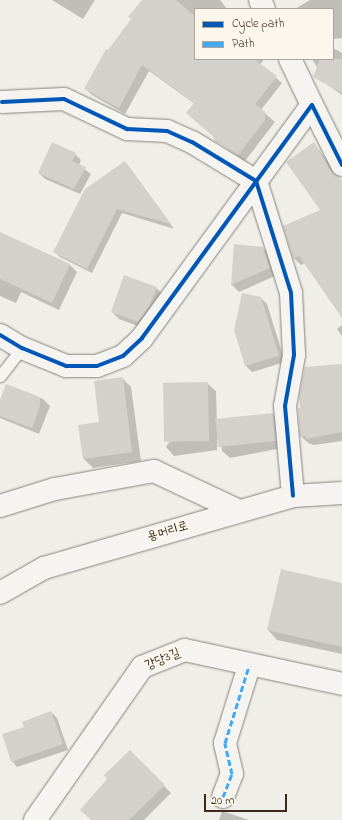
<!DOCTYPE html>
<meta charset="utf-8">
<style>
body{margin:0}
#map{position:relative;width:342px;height:820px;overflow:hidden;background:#f0eee8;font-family:"Indie Flower","Poor Story",sans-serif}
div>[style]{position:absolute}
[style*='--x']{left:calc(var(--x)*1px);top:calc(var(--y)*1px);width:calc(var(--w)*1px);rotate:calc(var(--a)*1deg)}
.shadow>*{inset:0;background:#0003}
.building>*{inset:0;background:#d4d1cc;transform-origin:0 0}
.roads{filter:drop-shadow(0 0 1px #88837e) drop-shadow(0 0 1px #88837e)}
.service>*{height:11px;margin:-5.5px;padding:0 5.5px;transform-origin:5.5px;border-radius:5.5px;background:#f5f4f0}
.minor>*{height:22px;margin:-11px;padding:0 11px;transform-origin:11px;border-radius:11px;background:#f5f4f0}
.tertiary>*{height:22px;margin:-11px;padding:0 11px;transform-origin:11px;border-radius:11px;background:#f5f4f0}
.quiet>*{height:3px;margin-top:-1.5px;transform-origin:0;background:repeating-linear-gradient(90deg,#3fa9f5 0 6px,transparent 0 9px)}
.cycleway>*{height:4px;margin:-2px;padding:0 2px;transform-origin:2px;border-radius:2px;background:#0057b8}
span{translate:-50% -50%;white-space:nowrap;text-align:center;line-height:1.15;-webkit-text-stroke:4px #fbf7ec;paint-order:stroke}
.street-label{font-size:13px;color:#3b2a1e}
.legend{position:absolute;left:194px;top:8px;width:140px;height:52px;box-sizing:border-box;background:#fbf7ec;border:1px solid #aea59a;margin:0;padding:5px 7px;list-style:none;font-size:12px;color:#3b2a1e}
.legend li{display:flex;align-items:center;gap:8px;height:20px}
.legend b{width:20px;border:1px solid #aea59a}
.scale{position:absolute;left:204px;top:794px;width:83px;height:18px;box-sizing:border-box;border:2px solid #3b2a1e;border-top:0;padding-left:5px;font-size:12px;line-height:14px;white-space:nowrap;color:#3b2a1e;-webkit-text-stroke:3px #fbf7ec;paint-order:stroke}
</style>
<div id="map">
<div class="shadow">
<div style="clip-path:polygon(52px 0,95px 0,83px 19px)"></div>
<div style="clip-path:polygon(144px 0,220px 0,227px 9px,195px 9px,195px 59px,264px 59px,260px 65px,282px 83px,261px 110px,275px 122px,245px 161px,215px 140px,195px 104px,149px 71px,125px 114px,92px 95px,85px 89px)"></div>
<div style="clip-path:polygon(310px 0,342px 0,342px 38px,333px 39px,333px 9px,295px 9px)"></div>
<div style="clip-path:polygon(333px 48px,342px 53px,342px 95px,328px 85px,312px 59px,333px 59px)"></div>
<div style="clip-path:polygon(314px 143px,342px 181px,342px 317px,305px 263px,301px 265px,294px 258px,284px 226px,321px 211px)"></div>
<div style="clip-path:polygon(75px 154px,81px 160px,79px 165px,91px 174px,80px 194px,45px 179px,39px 173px)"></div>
<div style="clip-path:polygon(130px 168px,174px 229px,122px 213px,92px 273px,60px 257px,55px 252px)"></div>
<div style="clip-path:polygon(3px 234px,70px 265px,77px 272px,59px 310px,21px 292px,16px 303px,0 296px,0 240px)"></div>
<div style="clip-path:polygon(235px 245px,263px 248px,270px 255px,277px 275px,239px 292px,232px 285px)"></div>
<div style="clip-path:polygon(156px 288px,164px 295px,146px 329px,119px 319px,112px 312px)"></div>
<div style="clip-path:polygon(261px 298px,267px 304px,285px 362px,252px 372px,246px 366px,235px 329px)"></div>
<div style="clip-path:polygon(342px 325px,342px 336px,337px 329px)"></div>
<div style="clip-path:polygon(342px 365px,342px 441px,314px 445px,308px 443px,301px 436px,301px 408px)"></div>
<div style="clip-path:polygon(122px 378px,131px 387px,141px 461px,93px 468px,84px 459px,80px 425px,100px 423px)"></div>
<div style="clip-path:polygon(207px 383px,216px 391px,217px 425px,273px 414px,280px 421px,282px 448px,230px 458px,222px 451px,218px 430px,217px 450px,174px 456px,166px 447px)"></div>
<div style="clip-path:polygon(7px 385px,43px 399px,50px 406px,39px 434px,0 418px,0 403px)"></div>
<div style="clip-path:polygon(342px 584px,342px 654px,277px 640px,268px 630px)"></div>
<div style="clip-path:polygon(51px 712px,57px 718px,68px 750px,17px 767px,12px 761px,25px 728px)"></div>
<div style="clip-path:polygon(130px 751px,171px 793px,144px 820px,92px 820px,109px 779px)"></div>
<div style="clip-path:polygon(222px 811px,249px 820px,219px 820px)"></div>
</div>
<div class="building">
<div style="clip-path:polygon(142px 0,176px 0,195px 16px,195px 59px,254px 59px,277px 76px,255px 104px,265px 112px,265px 120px,238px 155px,213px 140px,215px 138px,186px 113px,194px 103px,142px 65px,119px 108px,84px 89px,106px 49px,108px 50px,131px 19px,128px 17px)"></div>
<div style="clip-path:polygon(320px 59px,342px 59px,342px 93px,313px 77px)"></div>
<div style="clip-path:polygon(52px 142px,76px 153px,72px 161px,86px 167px,74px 189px,38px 173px)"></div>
<div style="clip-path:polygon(314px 142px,331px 171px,342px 180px,342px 318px,299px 256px,293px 258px,283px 226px,320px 210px,286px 162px)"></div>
<div style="clip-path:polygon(125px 161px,171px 224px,117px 209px,87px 269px,53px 252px,85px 189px)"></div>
<div style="clip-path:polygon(0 232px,70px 264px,52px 303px,0 279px)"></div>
<div style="clip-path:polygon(234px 244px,263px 247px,270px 268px,231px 285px)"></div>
<div style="clip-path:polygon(124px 275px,157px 287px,150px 305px,138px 322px,111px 312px)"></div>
<div style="clip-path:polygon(242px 293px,261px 297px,279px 356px,245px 366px,234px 330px)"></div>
<div style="clip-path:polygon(342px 364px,342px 432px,306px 439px,306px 436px,300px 437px,298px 408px,300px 408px,299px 397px,305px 367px)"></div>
<div style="clip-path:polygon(123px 377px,132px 452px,83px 459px,78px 425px,99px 422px,94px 381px)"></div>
<div style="left:208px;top:382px;width:59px;height:45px;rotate:89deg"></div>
<div style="clip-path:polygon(6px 384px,40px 397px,40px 406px,32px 428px,0 416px,0 400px)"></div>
<div style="left:273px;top:413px;width:28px;height:58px;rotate:84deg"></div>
<div style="clip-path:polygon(281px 569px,342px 583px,342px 647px,267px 630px)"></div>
<div style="clip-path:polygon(51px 711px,63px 744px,11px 762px,2px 734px,24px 727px,22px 722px)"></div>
<div style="clip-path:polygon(130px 750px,165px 785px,129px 820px,91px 820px,80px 810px,107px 779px,104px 775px)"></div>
</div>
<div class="roads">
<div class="service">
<div style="--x:0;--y:376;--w:36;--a:-52"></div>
</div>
<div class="minor">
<div style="--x:260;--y:0;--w:10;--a:66"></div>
<div style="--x:290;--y:59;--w:51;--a:64.4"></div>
<div style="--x:2;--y:102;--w:62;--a:-2.8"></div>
<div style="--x:64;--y:99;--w:70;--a:25.5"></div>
<div style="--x:127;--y:129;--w:40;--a:2.9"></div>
<div style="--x:167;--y:131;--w:27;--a:24"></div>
<div style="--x:192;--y:142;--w:75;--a:31.4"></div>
<div style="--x:256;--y:181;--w:117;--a:72.6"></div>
<div style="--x:291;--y:293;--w:62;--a:87.2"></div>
<div style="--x:294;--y:355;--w:52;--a:100"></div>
<div style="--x:285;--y:406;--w:90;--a:84.9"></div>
<div style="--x:0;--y:335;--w:26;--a:31"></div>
<div style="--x:22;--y:348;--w:48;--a:22.2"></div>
<div style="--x:66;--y:366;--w:31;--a:0"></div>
<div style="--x:97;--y:366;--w:28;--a:-21"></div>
<div style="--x:123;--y:356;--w:26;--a:-43"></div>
<div style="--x:142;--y:338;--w:288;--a:-53.9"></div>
<div style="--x:312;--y:105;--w:67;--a:63.4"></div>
<div style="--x:0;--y:506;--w:58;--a:-17.2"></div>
<div style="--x:55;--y:489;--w:101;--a:-10.3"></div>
<div style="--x:154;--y:471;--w:94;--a:25.2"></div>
<div style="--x:223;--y:797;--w:25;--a:-69"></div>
<div style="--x:232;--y:774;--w:32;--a:-103"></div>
<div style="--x:225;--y:743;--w:81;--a:-72.7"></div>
<div style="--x:35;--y:820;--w:187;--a:-55"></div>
<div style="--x:142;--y:667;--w:46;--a:-21.6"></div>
<div style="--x:185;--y:650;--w:161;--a:12.2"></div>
</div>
<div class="tertiary">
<div style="--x:0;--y:593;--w:51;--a:-29.6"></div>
<div style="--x:44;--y:568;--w:259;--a:-16.1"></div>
<div style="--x:293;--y:496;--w:49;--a:-3.5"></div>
</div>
</div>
<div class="quiet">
<div style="--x:223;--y:797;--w:25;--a:-69"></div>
<div style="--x:232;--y:774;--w:32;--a:-103"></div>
<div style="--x:225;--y:743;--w:81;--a:-72.7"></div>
</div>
<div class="cycleway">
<div style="--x:2;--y:102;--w:62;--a:-2.8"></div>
<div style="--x:64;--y:99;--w:70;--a:25.5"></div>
<div style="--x:127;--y:129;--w:40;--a:2.9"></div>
<div style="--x:167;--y:131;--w:27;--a:24"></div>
<div style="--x:192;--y:142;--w:75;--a:31.4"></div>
<div style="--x:256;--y:181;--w:117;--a:72.6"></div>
<div style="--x:291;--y:293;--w:62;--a:87.2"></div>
<div style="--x:294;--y:355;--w:52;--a:100"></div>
<div style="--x:285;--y:406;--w:90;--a:84.9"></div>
<div style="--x:0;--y:335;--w:26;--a:31"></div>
<div style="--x:22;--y:348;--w:48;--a:22.2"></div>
<div style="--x:66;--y:366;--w:31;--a:0"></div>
<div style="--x:97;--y:366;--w:28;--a:-21"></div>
<div style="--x:123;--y:356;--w:26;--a:-43"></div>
<div style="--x:142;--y:338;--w:288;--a:-53.9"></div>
<div style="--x:312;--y:105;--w:67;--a:63.4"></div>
</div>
<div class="street-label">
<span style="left:168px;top:532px;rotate:-16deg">용머리로</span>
<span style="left:163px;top:660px;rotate:-23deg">강당3길</span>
</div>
<ul class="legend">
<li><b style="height:5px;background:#0057b8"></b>Cycle path</li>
<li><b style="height:5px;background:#3fa9f5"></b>Path</li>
</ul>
<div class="scale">20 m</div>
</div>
